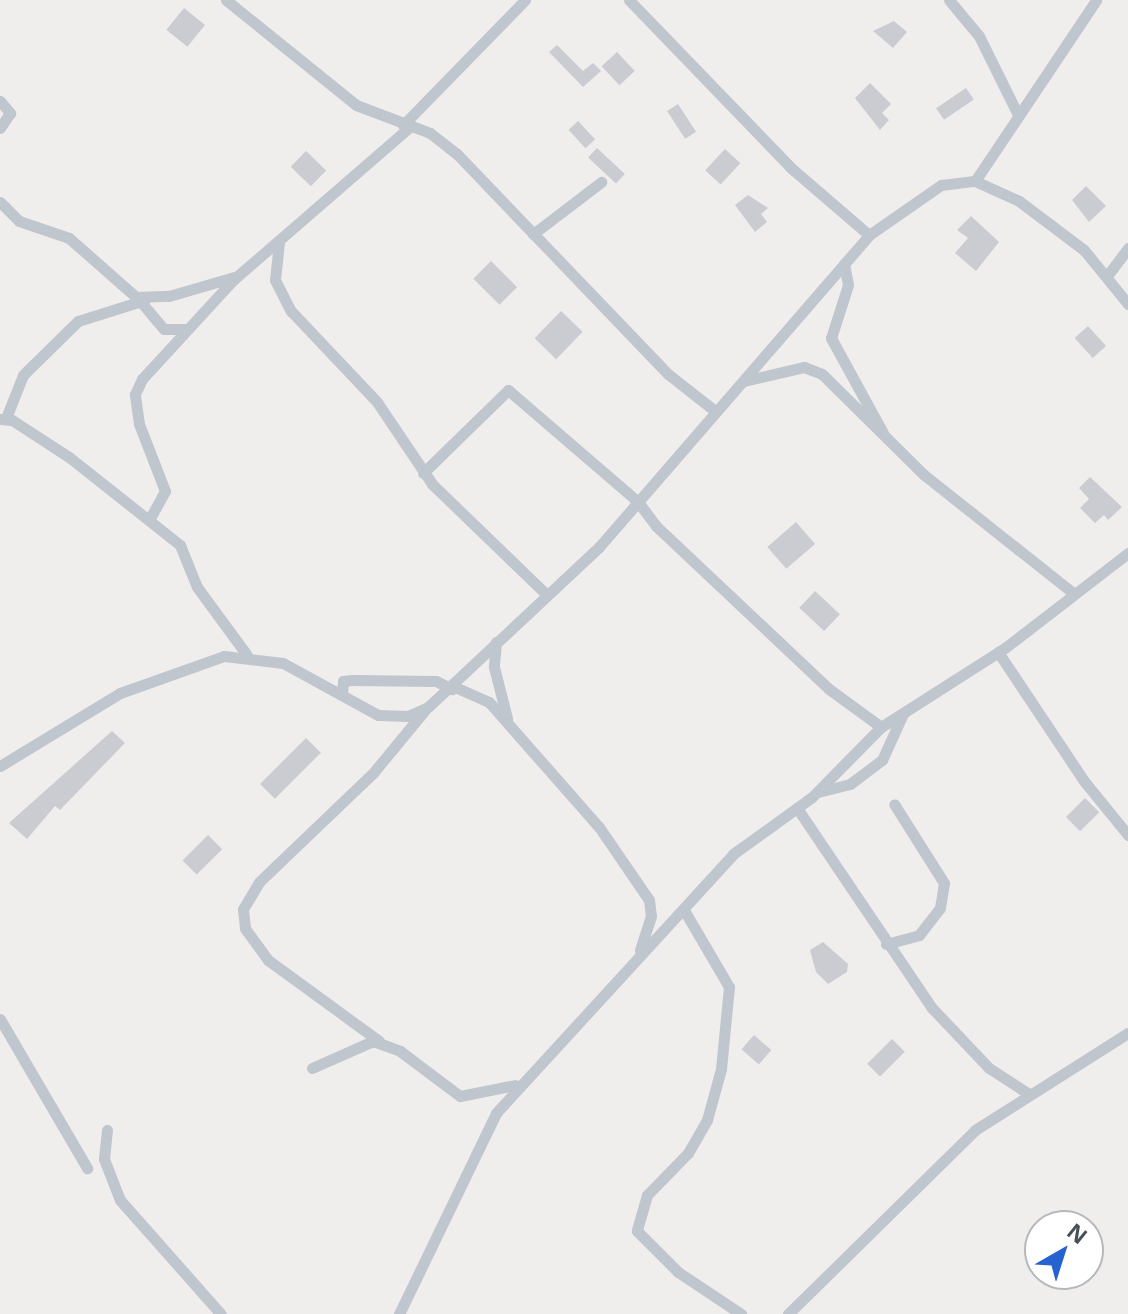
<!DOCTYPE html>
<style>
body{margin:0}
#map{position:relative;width:1128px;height:1314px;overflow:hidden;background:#f0eded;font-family:"Open Sans",sans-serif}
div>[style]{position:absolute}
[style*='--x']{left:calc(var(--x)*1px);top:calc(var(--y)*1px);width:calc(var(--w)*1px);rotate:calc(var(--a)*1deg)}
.building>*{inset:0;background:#caccd2;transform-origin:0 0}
.minor>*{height:11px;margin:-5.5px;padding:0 5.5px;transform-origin:5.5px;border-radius:5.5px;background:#bfc6ce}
span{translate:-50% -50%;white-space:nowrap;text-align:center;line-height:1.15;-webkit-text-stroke:6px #fff;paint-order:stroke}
.north{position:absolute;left:1024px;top:1210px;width:80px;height:80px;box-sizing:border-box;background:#fff;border:2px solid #b5b9bd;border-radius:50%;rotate:39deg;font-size:22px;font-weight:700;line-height:32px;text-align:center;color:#474f59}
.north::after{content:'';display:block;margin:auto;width:28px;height:36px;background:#2563d1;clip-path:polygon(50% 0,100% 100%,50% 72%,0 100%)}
</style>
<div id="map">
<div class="building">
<div style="left:184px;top:8px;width:27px;height:28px;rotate:39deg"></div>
<div style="clip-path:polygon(894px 21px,907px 32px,893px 48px,873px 31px)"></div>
<div style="clip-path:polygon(557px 45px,583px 71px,593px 63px,601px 71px,583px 87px,549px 52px)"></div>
<div style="left:617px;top:52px;width:26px;height:21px;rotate:47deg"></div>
<div style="clip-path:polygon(870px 83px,891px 104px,882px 113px,889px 120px,880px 130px,855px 98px)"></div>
<div style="left:966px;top:88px;width:14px;height:36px;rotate:56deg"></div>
<div style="left:678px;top:104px;width:33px;height:13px;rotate:57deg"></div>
<div style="left:578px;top:121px;width:25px;height:13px;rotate:47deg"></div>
<div style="left:597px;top:148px;width:38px;height:13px;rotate:43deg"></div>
<div style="left:725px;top:149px;width:21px;height:29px;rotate:43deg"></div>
<div style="left:306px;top:151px;width:28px;height:22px;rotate:44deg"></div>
<div style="clip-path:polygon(1086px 186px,1106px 206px,1089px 222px,1072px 200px)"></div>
<div style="clip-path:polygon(748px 195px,768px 208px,761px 214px,767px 222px,755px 232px,735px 205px)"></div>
<div style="clip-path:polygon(971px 216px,999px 242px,976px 271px,955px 253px,968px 238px,957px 230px)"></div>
<div style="left:491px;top:261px;width:37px;height:25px;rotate:45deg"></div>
<div style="left:561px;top:311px;width:30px;height:38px;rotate:44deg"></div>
<div style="left:1088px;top:326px;width:27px;height:18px;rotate:48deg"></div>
<div style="clip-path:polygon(1090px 477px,1122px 507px,1108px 520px,1104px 515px,1095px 523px,1080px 508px,1089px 499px,1079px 488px)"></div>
<div style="left:796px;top:522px;width:29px;height:38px;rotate:49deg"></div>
<div style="left:815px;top:591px;width:34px;height:23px;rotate:43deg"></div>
<div style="clip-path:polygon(112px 731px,125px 743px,60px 810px,55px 806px,27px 839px,9px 823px)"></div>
<div style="left:306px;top:738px;width:21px;height:65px;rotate:45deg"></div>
<div style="left:1085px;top:798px;width:20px;height:27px;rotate:45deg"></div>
<div style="left:208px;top:835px;width:20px;height:36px;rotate:45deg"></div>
<div style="clip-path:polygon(823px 942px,848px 964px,847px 972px,828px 984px,816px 972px,810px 950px)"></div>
<div style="left:754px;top:1035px;width:23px;height:19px;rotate:41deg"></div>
<div style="left:892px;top:1039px;width:18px;height:35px;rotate:45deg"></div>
</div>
<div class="minor">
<div style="--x:226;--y:0;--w:167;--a:38.9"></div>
<div style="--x:356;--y:105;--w:79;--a:20.7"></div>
<div style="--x:430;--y:133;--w:33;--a:38"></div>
<div style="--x:456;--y:153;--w:306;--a:46.2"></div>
<div style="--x:668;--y:374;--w:60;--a:38.2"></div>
<div style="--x:629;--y:0;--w:232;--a:46"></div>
<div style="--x:790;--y:167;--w:104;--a:40.7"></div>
<div style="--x:949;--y:0;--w:47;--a:50.2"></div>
<div style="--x:979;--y:36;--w:86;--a:63.7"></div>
<div style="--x:0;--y:101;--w:16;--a:50"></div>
<div style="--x:10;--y:113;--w:18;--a:124"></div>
<div style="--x:403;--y:125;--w:175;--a:-45.7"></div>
<div style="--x:975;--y:181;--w:218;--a:-56.2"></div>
<div style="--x:0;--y:202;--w:27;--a:45"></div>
<div style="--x:19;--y:221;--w:53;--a:18.8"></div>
<div style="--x:69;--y:238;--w:89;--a:41.4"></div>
<div style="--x:136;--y:297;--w:33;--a:-2"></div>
<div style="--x:169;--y:296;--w:68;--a:-16.3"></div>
<div style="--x:533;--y:234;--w:86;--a:-37.4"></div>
<div style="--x:279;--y:242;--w:38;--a:96"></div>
<div style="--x:275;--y:280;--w:35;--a:63"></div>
<div style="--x:291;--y:311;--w:125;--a:46.6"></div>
<div style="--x:377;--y:402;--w:99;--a:56.1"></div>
<div style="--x:432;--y:484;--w:156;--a:44"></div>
<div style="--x:844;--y:264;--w:21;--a:79"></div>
<div style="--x:848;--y:285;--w:56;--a:107.8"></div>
<div style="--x:831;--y:338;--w:108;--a:61.3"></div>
<div style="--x:1107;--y:276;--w:35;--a:-53"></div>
<div style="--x:141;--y:302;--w:35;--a:50"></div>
<div style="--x:164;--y:329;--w:21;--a:0"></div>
<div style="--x:744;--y:381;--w:62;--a:-13.1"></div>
<div style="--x:804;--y:367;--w:19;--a:21"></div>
<div style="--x:822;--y:374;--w:142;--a:44.7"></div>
<div style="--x:923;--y:474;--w:190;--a:38.4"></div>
<div style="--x:6;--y:418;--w:46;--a:-68.4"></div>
<div style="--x:23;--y:375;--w:77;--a:-44.5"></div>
<div style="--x:78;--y:321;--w:70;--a:-17.4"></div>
<div style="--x:0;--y:419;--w:12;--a:5"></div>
<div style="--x:12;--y:420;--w:68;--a:33"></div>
<div style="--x:69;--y:457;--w:142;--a:38.4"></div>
<div style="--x:180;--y:545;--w:45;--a:68"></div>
<div style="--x:197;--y:587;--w:84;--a:53.7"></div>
<div style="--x:423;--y:473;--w:119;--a:-44.3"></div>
<div style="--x:508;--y:390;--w:172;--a:40.7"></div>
<div style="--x:638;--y:502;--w:30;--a:53"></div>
<div style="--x:656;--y:526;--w:238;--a:43.3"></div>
<div style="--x:829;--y:689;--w:64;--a:36.2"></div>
<div style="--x:149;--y:520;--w:33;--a:-61"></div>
<div style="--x:165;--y:491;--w:72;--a:-111.2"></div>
<div style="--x:139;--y:424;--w:30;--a:-98"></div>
<div style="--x:135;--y:394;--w:17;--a:-65"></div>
<div style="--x:142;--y:379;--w:134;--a:-47.4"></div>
<div style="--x:233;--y:280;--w:235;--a:-40.9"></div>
<div style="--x:496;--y:642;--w:25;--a:95"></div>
<div style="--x:494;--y:667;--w:53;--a:75.7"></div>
<div style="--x:998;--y:652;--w:155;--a:56.3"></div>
<div style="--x:1084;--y:781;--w:70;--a:50.8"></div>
<div style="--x:455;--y:687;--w:37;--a:24"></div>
<div style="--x:489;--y:702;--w:167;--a:48.7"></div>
<div style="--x:599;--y:827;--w:88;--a:55.6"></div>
<div style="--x:649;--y:900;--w:16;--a:83"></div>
<div style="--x:651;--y:916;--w:36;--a:108"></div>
<div style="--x:342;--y:695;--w:14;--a:-86"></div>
<div style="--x:343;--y:681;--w:9;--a:-6"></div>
<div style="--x:352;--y:680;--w:84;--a:0.7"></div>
<div style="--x:436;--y:681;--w:18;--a:27"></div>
<div style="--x:0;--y:766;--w:140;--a:-31.3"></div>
<div style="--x:120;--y:693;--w:110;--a:-19.6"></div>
<div style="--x:224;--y:656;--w:59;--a:6.8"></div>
<div style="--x:283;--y:663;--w:108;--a:28.7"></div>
<div style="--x:378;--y:715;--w:30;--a:2"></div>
<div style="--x:408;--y:716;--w:22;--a:-24"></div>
<div style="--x:428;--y:707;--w:234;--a:-43.1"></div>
<div style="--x:599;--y:547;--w:413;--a:-49.1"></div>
<div style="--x:869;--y:235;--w:88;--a:-34.8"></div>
<div style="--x:941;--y:185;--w:34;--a:-7"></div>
<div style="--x:975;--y:181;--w:48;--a:24.4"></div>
<div style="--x:1019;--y:201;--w:81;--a:37"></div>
<div style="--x:1084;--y:250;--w:70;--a:50.8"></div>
<div style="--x:818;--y:792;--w:33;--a:-14"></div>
<div style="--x:850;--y:784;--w:40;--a:-37"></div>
<div style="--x:882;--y:760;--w:51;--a:-65.5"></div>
<div style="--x:797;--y:808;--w:241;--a:56"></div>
<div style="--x:932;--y:1008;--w:83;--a:46.5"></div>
<div style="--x:989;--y:1068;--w:48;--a:33"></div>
<div style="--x:684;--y:910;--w:89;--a:59.7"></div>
<div style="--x:729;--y:987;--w:82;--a:95.6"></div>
<div style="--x:721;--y:1069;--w:53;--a:105.4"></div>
<div style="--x:707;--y:1120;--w:38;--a:120"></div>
<div style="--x:688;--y:1153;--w:59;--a:134.3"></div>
<div style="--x:647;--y:1195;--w:37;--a:106"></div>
<div style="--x:637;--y:1231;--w:58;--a:45"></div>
<div style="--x:678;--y:1272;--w:76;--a:33.7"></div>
<div style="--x:886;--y:944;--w:34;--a:-15"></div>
<div style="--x:919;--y:935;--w:34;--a:-52"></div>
<div style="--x:940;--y:908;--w:25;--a:-81"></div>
<div style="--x:944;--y:883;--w:93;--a:-122.3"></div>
<div style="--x:0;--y:1019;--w:173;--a:59.7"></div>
<div style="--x:379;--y:1041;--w:137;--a:-143.9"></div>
<div style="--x:268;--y:960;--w:39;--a:-126"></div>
<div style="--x:245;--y:928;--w:19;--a:-96"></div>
<div style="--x:243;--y:909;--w:31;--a:-59"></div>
<div style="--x:259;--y:882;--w:158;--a:-43.7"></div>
<div style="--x:373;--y:773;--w:82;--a:-50.5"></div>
<div style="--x:312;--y:1068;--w:67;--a:-23.9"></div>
<div style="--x:373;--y:1041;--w:29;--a:20"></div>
<div style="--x:400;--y:1051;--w:75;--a:36.9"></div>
<div style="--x:460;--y:1096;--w:56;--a:-11.3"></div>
<div style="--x:107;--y:1130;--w:29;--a:96"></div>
<div style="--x:104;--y:1159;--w:44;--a:68.7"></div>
<div style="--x:120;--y:1200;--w:152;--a:48.5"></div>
<div style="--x:399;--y:1314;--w:223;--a:-64.2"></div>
<div style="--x:496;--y:1113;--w:351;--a:-47.5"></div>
<div style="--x:733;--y:854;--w:97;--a:-35.8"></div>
<div style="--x:812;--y:797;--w:98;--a:-45.4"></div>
<div style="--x:881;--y:727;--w:148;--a:-32.6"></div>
<div style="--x:1006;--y:647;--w:154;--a:-37.6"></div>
<div style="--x:788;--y:1314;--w:262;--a:-44.5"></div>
<div style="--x:975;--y:1130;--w:181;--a:-32.4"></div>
</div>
<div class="north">N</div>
</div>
